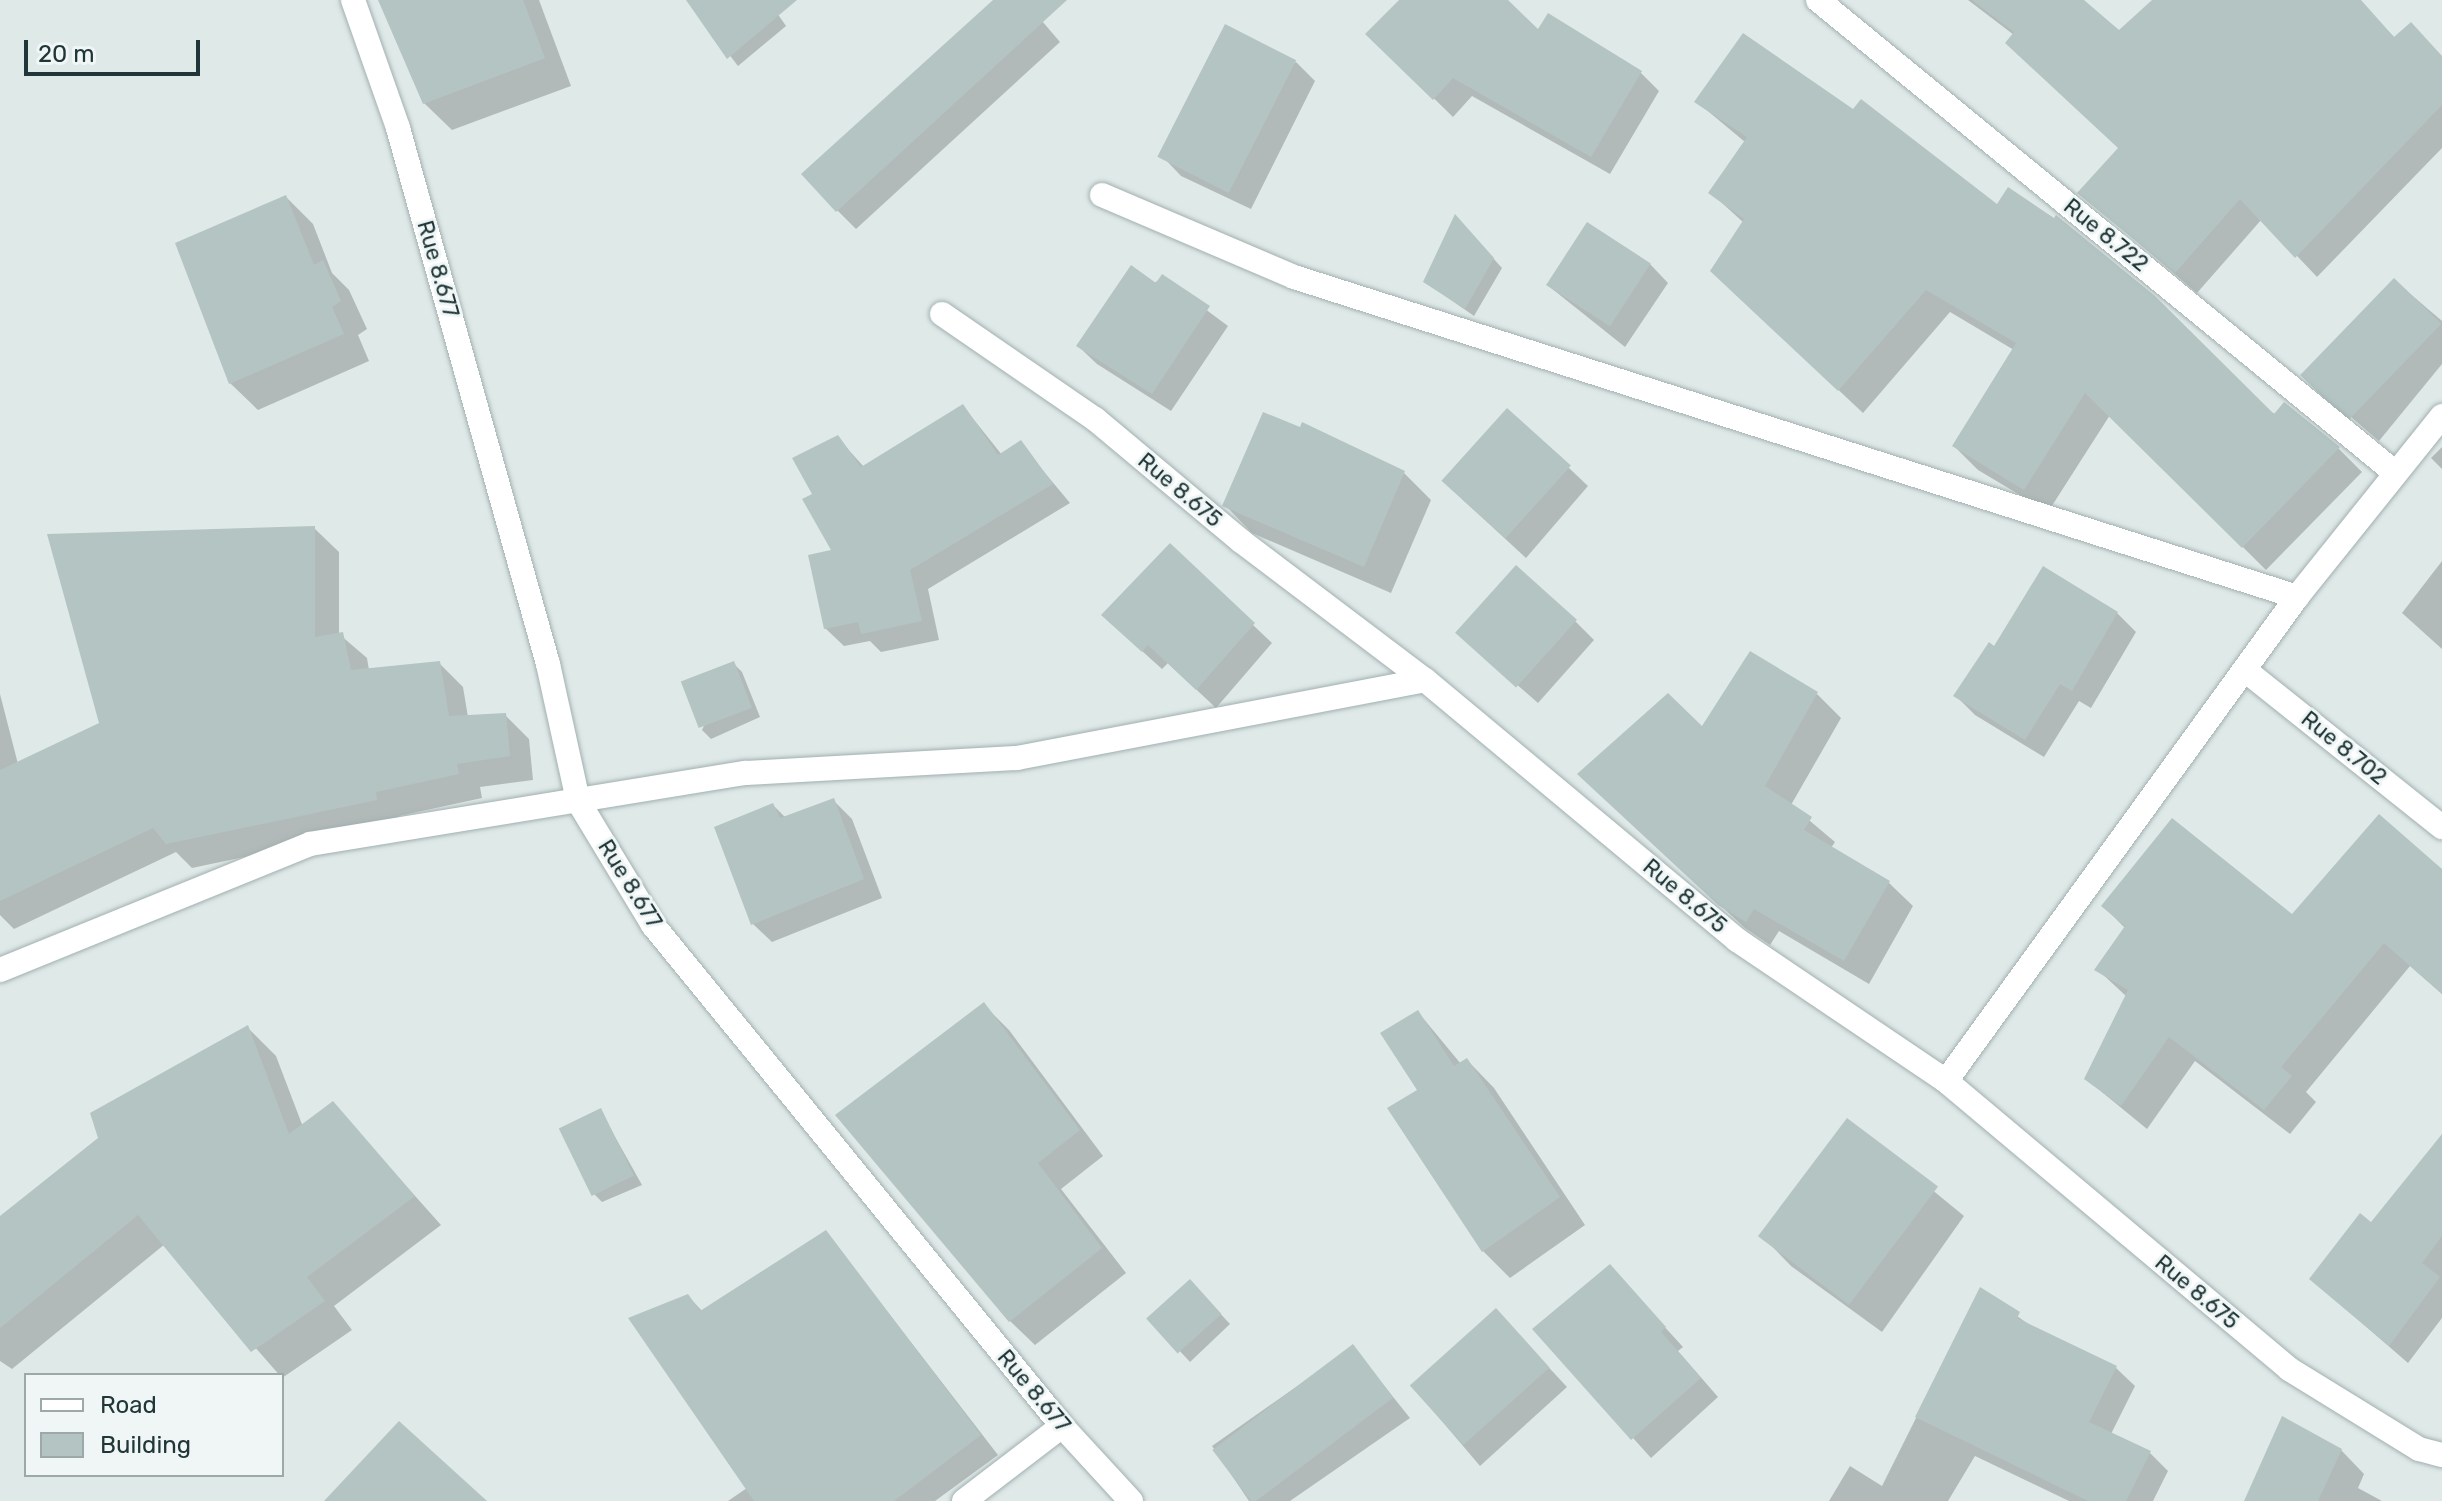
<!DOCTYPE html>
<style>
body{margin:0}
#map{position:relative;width:2442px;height:1501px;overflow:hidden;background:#dfe9e8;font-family:Rubik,sans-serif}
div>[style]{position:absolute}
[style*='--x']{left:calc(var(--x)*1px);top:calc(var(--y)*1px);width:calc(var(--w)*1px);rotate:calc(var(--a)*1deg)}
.shadow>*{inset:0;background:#0003}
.building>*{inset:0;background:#b4c4c2;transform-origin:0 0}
.roads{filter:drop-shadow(0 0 2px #a2b0b0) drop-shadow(0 0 2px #a2b0b0)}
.minor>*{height:24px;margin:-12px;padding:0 12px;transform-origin:12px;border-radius:12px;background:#fff}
span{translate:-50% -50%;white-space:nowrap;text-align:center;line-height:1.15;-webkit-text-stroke:6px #eff6f5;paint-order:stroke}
.street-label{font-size:22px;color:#213638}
.legend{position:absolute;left:24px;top:1373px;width:260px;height:104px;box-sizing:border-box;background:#eff6f5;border:2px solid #9da9a9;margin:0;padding:10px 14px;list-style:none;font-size:24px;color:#213638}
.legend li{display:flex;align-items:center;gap:16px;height:40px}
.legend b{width:40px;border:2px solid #9da9a9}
.scale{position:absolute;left:24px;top:40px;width:176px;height:36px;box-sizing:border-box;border:4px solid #213638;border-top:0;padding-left:10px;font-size:24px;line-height:28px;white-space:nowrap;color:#213638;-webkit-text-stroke:6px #eff6f5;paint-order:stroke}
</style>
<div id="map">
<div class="shadow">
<div style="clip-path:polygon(381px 0,539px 0,571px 86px,452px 130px,424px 103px)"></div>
<div style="clip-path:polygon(714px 0,768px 0,786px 26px,738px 66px,698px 14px)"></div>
<div style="clip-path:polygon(996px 0,1024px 0,1060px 42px,856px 229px,837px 210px)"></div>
<div style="clip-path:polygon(1401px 0,1505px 0,1539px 32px,1641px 73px,1659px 91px,1610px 174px,1472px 96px,1453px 117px,1368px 34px)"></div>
<div style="clip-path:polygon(1968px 0,2081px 0,2119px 33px,2155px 0,2357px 0,2395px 38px,2442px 56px,2442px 148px,2317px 277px,2262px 219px,2197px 293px,2080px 193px,2120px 149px,2014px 35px)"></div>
<div style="clip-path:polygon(1296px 62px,1315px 81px,1251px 209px,1181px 176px,1163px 157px)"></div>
<div style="clip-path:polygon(1697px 102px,2338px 448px,2362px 472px,2266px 570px,2110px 415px,2048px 512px,1978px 470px,1954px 446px,2014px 350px,1950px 312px,1863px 413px,1736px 294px,1744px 223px,1711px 193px,1745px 142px)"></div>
<div style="clip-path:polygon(286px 197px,313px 224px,332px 273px,349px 290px,367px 329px,358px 335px,369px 361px,258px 410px,230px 383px)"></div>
<div style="clip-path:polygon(1464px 226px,1502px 268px,1474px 316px,1425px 282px)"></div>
<div style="clip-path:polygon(1650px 264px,1668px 283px,1625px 347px,1546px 284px)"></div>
<div style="clip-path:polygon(1162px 277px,1228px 326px,1171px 411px,1097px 364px,1078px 346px)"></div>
<div style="clip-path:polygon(2394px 280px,2442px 321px,2442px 364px,2379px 441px,2307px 379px)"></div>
<div style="clip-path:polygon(963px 406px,1002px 455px,1020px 443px,1070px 503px,928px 589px,939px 640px,881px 652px,870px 641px,844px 646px,825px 628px,834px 551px,814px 495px,838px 438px,864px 467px)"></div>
<div style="clip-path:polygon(2442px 447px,2442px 469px,2431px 458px)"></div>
<div style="clip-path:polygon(1569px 468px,1588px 486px,1526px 558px,1462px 499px)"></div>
<div style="clip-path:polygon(1404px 473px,1431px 500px,1391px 593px,1252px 533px,1225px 505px)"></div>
<div style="clip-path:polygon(314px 528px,339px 552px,339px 634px,367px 658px,369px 670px,439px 663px,463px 687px,468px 717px,505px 715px,529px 739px,533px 780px,480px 787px,482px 798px,399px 816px,400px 824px,192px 868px,176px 852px,14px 929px,0 915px,0 694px,18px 764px,102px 724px)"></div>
<div style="clip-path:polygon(2442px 561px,2442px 649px,2402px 613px)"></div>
<div style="clip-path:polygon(2117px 613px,2136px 632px,2091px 708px,2079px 701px,2044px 757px,1975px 715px,1956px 696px,1995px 649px)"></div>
<div style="clip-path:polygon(1575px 621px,1594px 640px,1538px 703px,1477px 650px)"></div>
<div style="clip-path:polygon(1253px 625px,1272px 643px,1216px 708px,1168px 663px,1162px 669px,1122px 633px)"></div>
<div style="clip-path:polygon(733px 663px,742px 672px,760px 717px,711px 739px,702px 730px)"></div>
<div style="clip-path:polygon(1817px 694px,1841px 718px,1791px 805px,1835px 842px,1831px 848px,1888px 882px,1913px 906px,1869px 984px,1779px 931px,1770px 945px,1745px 928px,1604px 798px)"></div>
<div style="clip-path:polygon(833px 800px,852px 819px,882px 898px,772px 942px,753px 924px,773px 805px,786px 818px)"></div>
<div style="clip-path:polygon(2442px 872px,2442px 994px,2410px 966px,2306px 1092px,2316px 1102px,2290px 1134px,2195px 1061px,2147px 1129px,2086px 1079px,2127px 997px,2097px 969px,2126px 929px,2103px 906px,2293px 917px)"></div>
<div style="clip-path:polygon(984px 1005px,1009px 1030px,1103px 1156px,1061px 1189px,1126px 1273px,1035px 1345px,1010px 1321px)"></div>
<div style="clip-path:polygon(1418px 1012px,1461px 1064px,1467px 1060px,1494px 1088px,1585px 1225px,1510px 1278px,1483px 1251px,1419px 1091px)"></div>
<div style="clip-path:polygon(248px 1028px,276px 1056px,303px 1127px,333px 1104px,441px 1225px,334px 1306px,352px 1330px,282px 1378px,165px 1244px,12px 1369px,0 1361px,0 1218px)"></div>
<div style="clip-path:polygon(600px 1110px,642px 1185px,602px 1202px,593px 1193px)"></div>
<div style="clip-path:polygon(1847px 1120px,1964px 1216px,1882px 1332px,1791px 1266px,1764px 1238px)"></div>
<div style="clip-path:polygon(2442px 1137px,2442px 1318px,2408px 1363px,2311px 1279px,2371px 1225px)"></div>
<div style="clip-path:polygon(826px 1232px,998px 1455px,935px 1501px,728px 1501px,747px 1488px,688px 1296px,703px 1312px)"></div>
<div style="clip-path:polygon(1610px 1267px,1683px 1347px,1678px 1351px,1718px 1397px,1651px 1458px,1535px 1329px)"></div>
<div style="clip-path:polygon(1980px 1290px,2034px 1328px,2116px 1368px,2135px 1386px,2111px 1434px,2149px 1452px,2168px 1471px,2153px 1501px,2069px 1501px,1975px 1456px,1948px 1501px,1829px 1501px,1850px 1466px,1882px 1486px)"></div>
<div style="clip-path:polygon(1199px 1291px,1230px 1324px,1190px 1362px,1150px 1319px)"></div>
<div style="clip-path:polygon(1514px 1330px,1567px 1387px,1480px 1466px,1413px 1387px)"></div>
<div style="clip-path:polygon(1353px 1347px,1410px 1418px,1290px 1501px,1249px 1501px,1212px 1446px)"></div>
<div style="clip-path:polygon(2283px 1419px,2341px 1450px,2364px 1474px,2358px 1488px,2382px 1501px,2246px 1501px)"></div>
</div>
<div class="building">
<div style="clip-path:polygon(378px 0,523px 0,545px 58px,423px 104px)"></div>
<div style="clip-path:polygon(686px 0,797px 0,727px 59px)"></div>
<div style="clip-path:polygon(993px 0,1067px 0,836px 212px,801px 174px)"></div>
<div style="clip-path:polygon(1399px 0,1508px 0,1538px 29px,1548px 13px,1642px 71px,1591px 157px,1453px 78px,1433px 100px,1365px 34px)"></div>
<div style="clip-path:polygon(1972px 0,2084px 0,2119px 30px,2152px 0,2361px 0,2394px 37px,2411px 22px,2442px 56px,2442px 105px,2295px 258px,2240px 199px,2175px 273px,2077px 193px,2118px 148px,2005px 43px,2014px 32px)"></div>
<div style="left:1225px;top:24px;width:80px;height:149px;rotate:27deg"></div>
<div style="clip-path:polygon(1743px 33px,1853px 109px,1861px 99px,1997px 204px,2008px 187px,2054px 218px,2056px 215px,2155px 296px,2274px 414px,2284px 402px,2340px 447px,2242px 548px,2085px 393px,2024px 490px,1952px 446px,2016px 343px,1926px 290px,1838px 391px,1710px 271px,1744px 219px,1708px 193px,1747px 137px,1694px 102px)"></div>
<div style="clip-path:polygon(286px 195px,314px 265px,323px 260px,341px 301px,332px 307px,344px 334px,229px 384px,175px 243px)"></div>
<div style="clip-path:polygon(1455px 214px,1494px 258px,1465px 309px,1423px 282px)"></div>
<div style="left:1587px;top:222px;width:76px;height:75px;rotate:33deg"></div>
<div style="clip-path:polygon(1131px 265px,1156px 283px,1162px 274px,1210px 306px,1152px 394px,1076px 346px)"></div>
<div style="left:2394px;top:278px;width:66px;height:135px;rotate:44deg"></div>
<div style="clip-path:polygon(963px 404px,998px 455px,1021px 440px,1053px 484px,910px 570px,922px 621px,861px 634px,858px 622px,824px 629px,808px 555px,831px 550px,802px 499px,812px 494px,792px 458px,838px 435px,861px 467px)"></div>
<div style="left:1507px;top:408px;width:86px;height:98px;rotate:42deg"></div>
<div style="clip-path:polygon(1263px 412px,1300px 427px,1302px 422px,1405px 471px,1364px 567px,1222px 506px)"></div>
<div style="clip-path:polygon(315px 526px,315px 637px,343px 632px,351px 670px,440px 661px,449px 716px,506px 713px,510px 756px,457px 764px,459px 774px,376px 792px,377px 800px,166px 844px,153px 828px,0 901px,0 770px,99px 723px,47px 534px)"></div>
<div style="clip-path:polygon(1170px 543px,1255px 623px,1196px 690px,1148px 645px,1142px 652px,1101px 615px)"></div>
<div style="left:1516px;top:565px;width:82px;height:91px;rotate:42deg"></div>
<div style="clip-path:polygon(2043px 566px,2118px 612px,2072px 691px,2060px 684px,2025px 740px,1953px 696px,1989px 642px,1994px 646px)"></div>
<div style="clip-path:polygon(1750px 651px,1818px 692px,1765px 786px,1812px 817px,1804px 830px,1890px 881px,1844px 961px,1754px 909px,1746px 922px,1718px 905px,1577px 774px,1668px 693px,1702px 726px)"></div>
<div style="left:734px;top:661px;width:50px;height:57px;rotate:69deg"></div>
<div style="clip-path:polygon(834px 798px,864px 879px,751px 925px,714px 827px,773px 803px,780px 818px)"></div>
<div style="clip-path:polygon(2379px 814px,2442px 869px,2442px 994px,2384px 943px,2281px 1067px,2292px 1076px,2264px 1110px,2169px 1037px,2121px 1106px,2084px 1079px,2128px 990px,2094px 970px,2125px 926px,2101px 906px,2172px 818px,2292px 914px)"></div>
<div style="clip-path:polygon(984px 1002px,1080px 1130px,1038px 1163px,1102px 1248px,1009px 1322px,835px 1115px)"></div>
<div style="clip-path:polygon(1418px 1010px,1454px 1066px,1467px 1058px,1560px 1197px,1482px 1252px,1387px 1108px,1417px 1090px,1380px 1033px)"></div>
<div style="clip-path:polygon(248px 1025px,289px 1134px,333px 1101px,415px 1196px,307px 1277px,325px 1301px,251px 1352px,138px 1215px,0 1328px,0 1216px,98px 1138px,90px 1113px)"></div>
<div style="left:601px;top:1108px;width:75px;height:47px;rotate:64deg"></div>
<div style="left:1847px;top:1118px;width:114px;height:148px;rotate:37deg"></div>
<div style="clip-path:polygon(2442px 1134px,2442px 1236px,2422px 1263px,2440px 1277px,2389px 1346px,2309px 1279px,2360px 1213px,2371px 1222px)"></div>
<div style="clip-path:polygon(826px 1230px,981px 1435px,894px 1501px,754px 1501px,628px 1318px,688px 1294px,700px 1311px)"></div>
<div style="clip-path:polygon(1610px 1264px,1666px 1327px,1661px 1332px,1701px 1378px,1631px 1440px,1532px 1329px)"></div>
<div style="left:1190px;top:1279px;width:47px;height:59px;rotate:48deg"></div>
<div style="clip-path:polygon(1980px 1287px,2020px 1312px,2017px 1318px,2117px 1366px,2089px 1422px,2151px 1451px,2126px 1501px,2088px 1501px,1915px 1417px)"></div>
<div style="left:1496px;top:1308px;width:80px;height:116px;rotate:48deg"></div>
<div style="left:1353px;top:1344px;width:67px;height:176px;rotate:53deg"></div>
<div style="clip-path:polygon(2282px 1416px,2342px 1449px,2318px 1501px,2244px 1501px)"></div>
<div style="clip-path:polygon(399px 1421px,487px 1501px,324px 1501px)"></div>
</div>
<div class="roads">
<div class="minor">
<div style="--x:353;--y:0;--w:136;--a:70.6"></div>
<div style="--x:398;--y:128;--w:557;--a:74.37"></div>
<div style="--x:548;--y:664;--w:140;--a:77.6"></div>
<div style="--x:578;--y:801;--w:145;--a:58.8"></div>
<div style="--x:653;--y:925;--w:647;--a:50.77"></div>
<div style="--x:1062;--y:1426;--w:102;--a:47.4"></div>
<div style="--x:1818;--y:0;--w:743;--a:39.32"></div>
<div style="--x:1102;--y:195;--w:209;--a:23.1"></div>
<div style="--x:1294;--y:277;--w:1053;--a:17.69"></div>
<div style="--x:942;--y:314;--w:186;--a:34.5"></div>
<div style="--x:1095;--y:419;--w:190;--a:39.9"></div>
<div style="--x:1241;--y:541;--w:231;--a:37.1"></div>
<div style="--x:1425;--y:680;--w:406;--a:39.8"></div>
<div style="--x:1737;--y:940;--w:252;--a:34"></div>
<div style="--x:1946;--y:1081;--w:448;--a:40"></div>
<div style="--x:2289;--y:1369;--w:153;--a:31.6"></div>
<div style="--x:2419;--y:1449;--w:24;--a:15"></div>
<div style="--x:2245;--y:670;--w:252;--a:38.6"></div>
<div style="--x:0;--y:970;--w:335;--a:-22.1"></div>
<div style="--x:310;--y:844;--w:441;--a:-9.3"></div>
<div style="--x:745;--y:773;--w:272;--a:-3.2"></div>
<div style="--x:1017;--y:758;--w:415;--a:-10.8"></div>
<div style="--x:1946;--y:1081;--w:598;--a:-54.05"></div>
<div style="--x:2297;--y:597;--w:232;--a:-51.3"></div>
<div style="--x:964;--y:1501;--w:123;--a:-37.4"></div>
</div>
</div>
<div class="street-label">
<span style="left:2106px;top:235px;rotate:39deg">Rue 8.722</span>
<span style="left:438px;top:269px;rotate:74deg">Rue 8.677</span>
<span style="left:1180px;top:490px;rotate:40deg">Rue 8.675</span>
<span style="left:2344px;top:748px;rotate:39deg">Rue 8.702</span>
<span style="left:630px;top:884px;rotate:58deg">Rue 8.677</span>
<span style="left:1685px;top:896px;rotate:40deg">Rue 8.675</span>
<span style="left:2197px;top:1292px;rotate:40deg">Rue 8.675</span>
<span style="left:1034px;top:1391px;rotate:50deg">Rue 8.677</span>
</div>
<ul class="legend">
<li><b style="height:10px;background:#fff"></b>Road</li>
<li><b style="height:22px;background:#b4c4c2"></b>Building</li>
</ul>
<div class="scale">20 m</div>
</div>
